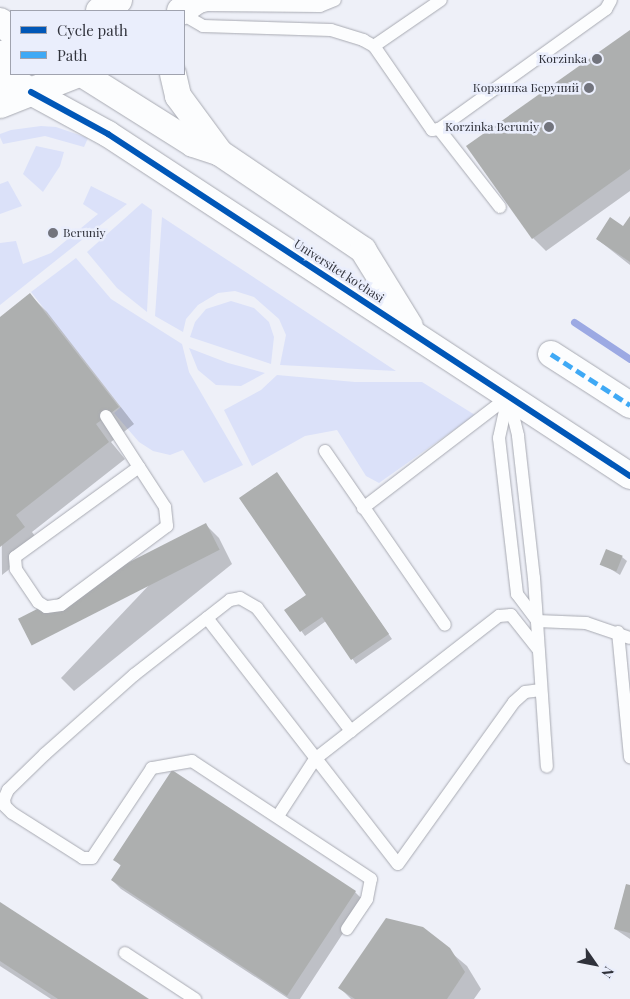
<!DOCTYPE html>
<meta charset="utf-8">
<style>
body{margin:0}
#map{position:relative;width:630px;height:999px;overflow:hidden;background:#eef0f8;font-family:"Playfair Display",serif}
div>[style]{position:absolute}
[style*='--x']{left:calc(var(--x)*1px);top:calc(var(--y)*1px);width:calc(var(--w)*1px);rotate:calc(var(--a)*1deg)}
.green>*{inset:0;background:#dbe1f9}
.shadow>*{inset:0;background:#0003}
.stream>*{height:7px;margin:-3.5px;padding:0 3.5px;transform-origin:3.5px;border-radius:3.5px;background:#9ca9e3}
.building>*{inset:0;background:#adafaf;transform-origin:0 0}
.roads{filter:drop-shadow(0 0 1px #a8aab2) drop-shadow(0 0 1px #a8aab2)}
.lane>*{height:12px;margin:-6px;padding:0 6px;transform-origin:6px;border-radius:6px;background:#fcfdfe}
.street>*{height:26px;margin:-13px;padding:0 13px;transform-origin:13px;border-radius:13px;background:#fcfdfe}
.primary>*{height:28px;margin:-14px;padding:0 14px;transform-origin:14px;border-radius:14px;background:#fcfdfe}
.quiet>*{height:5px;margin-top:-2.5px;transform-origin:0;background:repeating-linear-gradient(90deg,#3fa9f5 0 10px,transparent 0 15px)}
.cycleway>*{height:6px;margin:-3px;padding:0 3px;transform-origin:3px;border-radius:3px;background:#0057b8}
.dots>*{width:14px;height:14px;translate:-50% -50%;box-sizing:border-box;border:2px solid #eaeefc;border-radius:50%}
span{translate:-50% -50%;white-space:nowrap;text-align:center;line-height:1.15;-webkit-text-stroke:5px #eaeefc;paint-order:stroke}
.poi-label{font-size:12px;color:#30323b}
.right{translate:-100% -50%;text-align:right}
.left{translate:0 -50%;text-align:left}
.street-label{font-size:12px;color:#30323b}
.legend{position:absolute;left:10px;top:10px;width:175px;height:65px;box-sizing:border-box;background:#eaeefc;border:1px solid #a0a3af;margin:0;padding:6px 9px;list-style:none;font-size:15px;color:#30323b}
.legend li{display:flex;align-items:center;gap:10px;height:25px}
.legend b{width:25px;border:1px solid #a0a3af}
.north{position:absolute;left:570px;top:939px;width:50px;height:50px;-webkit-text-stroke:4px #eaeefc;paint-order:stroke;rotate:123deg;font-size:14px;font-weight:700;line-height:20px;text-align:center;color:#30323b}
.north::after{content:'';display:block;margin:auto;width:18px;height:22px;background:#30323b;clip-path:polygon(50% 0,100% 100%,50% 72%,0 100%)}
</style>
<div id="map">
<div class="green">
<div style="clip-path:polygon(41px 126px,56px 127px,88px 138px,84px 147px,45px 136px,3px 144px,0 137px,0 134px,11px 130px)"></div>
<div style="clip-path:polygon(36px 146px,64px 152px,60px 166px,43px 192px,23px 174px)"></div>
<div style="clip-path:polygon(8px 181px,22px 206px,0 214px,0 184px)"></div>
<div style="clip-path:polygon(91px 186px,127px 204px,0 305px,0 243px,16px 241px,23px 264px,51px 253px,98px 214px,83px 204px)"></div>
<div style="clip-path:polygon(142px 203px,152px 210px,147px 312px,117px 288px,87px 252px)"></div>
<div style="clip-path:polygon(162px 217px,396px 371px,280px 365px,286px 335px,279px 319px,254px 297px,235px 291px,218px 293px,198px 305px,186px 319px,183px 332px,155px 316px)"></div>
<div style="clip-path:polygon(76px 258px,111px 299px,182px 344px,189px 372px,243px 465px,204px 483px,183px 450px,170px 455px,153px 451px,139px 442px,114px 413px,121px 407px,31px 292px)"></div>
<div style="clip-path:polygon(231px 301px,254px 308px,269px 322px,274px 337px,271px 364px,190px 337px,195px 322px,206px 309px)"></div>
<div style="clip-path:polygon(189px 348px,228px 363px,265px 373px,241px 386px,216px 385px,198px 370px)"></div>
<div style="clip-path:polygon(277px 375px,355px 382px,422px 382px,475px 415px,379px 483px,366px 476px,337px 430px,305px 436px,252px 466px,224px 410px,261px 390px)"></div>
</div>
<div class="shadow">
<div style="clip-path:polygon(630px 31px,630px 191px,546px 251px,533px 238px)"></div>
<div style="clip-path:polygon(630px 218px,630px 265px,597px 239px,624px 228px)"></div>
<div style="clip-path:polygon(30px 295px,47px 312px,134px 424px,111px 442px,125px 459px,32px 532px,41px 544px,2px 575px,0 319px)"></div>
<div style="clip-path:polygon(277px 474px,392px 639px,356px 664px,326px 621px,305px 636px,286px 610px,308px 595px)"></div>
<div style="clip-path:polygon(206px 525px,219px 538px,232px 564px,74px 691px,61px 678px)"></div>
<div style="clip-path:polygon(622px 557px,627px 561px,620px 575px,601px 563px)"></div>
<div style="clip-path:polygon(115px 860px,355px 892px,364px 901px,300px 999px,289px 999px,121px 889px,112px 880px,121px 866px)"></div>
<div style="clip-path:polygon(630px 886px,630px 939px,615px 929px)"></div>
<div style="clip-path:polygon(0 903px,147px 999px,51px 999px,0 966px)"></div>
<div style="clip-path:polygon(423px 929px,467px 966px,481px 989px,474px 999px,351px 999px,340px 988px)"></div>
</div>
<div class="stream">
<div style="--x:574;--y:322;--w:67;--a:33.5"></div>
</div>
<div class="building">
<div style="clip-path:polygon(630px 30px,630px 169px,532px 239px,466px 146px)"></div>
<div style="clip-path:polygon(630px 216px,630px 262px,596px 239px,610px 217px,623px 226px)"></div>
<div style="clip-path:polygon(30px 293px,119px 407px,96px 424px,109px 442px,16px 515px,25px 527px,0 547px,0 317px)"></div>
<div style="clip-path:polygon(277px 472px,389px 634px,351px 660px,322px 617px,300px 632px,284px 610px,306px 595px,239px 498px)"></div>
<div style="left:206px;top:523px;width:30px;height:211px;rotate:63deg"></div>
<div style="left:606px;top:549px;width:18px;height:17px;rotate:22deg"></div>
<div style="clip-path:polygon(172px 770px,356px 891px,287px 996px,111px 880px,121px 865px,113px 860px)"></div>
<div style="clip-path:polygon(626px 884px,630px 885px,630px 933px,614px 929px)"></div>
<div style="clip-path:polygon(0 902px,149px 999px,58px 999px,0 961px)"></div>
<div style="clip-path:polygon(386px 918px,423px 927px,450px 948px,465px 972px,447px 999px,355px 999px,338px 988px)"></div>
</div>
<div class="roads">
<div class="lane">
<div style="--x:192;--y:9;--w:16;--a:-15"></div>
<div style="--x:207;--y:5;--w:113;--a:0.5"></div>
<div style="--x:320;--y:6;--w:16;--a:-22"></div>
<div style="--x:184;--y:15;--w:22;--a:30"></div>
<div style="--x:203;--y:26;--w:128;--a:1.8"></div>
<div style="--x:331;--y:30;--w:34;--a:17"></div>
<div style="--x:363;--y:40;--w:13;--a:29"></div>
<div style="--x:374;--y:46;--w:102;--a:55.4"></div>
<div style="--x:432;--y:130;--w:7;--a:-8"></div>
<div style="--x:439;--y:129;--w:206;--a:-35.7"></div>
<div style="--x:606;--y:9;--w:10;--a:-61"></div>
<div style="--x:374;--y:46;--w:81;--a:-34.5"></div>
<div style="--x:439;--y:129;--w:99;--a:52"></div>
<div style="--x:508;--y:397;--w:42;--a:102.4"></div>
<div style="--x:499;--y:438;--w:157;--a:83.4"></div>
<div style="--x:517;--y:594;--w:34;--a:53"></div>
<div style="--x:537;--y:621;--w:49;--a:2.3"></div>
<div style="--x:586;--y:623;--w:46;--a:18.8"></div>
<div style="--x:509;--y:399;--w:38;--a:76"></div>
<div style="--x:518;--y:436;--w:143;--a:83.6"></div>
<div style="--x:534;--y:578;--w:189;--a:86.1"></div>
<div style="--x:106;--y:416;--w:61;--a:57.1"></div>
<div style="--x:139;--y:467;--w:48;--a:57"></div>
<div style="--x:165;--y:507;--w:19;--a:84"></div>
<div style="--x:167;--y:526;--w:132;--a:143.3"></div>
<div style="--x:61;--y:605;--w:15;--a:172"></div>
<div style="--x:46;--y:607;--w:9;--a:-148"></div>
<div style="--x:38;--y:602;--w:40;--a:-124"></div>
<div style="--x:16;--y:569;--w:12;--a:-95"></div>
<div style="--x:15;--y:557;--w:153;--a:-36"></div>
<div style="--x:325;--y:451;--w:211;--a:55.4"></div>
<div style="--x:363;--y:508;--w:183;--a:-37.4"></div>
<div style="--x:207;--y:618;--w:311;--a:52.2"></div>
<div style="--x:398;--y:864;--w:199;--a:-54.4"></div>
<div style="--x:514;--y:702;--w:15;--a:-42"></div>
<div style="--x:525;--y:692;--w:16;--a:-7"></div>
<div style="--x:618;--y:632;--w:126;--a:84.5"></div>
<div style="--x:278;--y:816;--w:68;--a:-57"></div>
<div style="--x:315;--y:759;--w:233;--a:-37.9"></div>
<div style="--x:499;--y:616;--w:12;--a:-5"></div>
<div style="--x:511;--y:615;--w:43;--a:51.5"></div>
<div style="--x:347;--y:929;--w:36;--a:-56"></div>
<div style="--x:367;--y:899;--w:20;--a:-79"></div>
<div style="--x:371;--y:879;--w:214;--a:-146.6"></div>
<div style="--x:192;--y:761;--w:41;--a:170.1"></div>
<div style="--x:152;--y:768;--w:108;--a:123.7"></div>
<div style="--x:92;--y:858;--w:9;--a:180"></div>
<div style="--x:83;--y:858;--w:84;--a:-147.6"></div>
<div style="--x:12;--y:813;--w:10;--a:-135"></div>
<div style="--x:5;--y:806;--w:7;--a:-98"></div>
<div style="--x:4;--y:799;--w:10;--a:-66"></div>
<div style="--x:8;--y:790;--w:52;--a:-44.2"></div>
<div style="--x:45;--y:754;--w:119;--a:-41.6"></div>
<div style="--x:134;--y:675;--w:122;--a:-38"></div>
<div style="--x:230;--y:600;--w:10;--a:-11"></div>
<div style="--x:240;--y:598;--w:20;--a:30"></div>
<div style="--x:257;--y:608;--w:155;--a:52.6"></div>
<div style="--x:125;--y:953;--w:84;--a:33.3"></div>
</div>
<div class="street">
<div style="--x:82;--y:74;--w:131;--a:32.2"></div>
<div style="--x:193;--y:144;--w:28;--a:18"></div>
<div style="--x:220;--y:153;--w:173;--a:34.1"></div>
<div style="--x:363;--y:250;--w:89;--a:58.3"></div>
<div style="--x:173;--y:74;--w:23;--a:77"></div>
<div style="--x:178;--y:96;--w:71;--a:53.6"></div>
<div style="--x:31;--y:92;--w:88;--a:28.6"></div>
<div style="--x:108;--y:134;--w:624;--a:33.23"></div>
<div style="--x:551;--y:354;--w:94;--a:32.8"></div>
</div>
<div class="primary">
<div style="--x:100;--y:11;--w:21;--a:-31"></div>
<div style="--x:181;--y:11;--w:19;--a:-36"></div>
<div style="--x:0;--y:22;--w:14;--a:36"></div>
<div style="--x:0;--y:56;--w:12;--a:-20"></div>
<div style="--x:0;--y:73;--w:36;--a:32"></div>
<div style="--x:0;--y:104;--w:82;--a:-21.5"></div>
</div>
</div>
<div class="quiet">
<div style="--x:551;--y:354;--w:94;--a:32.8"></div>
</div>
<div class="cycleway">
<div style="--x:31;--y:92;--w:88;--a:28.6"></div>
<div style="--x:108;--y:134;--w:624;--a:33.23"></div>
</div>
<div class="dots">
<div style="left:597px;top:59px;background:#72747d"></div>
<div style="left:589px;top:88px;background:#72747d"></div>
<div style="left:549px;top:127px;background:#72747d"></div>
<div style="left:53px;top:233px;background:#72747d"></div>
</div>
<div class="poi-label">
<span class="right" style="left:587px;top:59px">Korzinka</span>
<span class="right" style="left:579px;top:88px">Корзинка Беруний</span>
<span class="right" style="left:539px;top:127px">Korzinka Beruniy</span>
<span class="left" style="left:63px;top:233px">Beruniy</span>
</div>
<div class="street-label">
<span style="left:339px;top:271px;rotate:33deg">Universitet ko'chasi</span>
</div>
<ul class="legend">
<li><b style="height:6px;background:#0057b8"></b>Cycle path</li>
<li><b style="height:6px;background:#3fa9f5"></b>Path</li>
</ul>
<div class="north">N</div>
</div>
